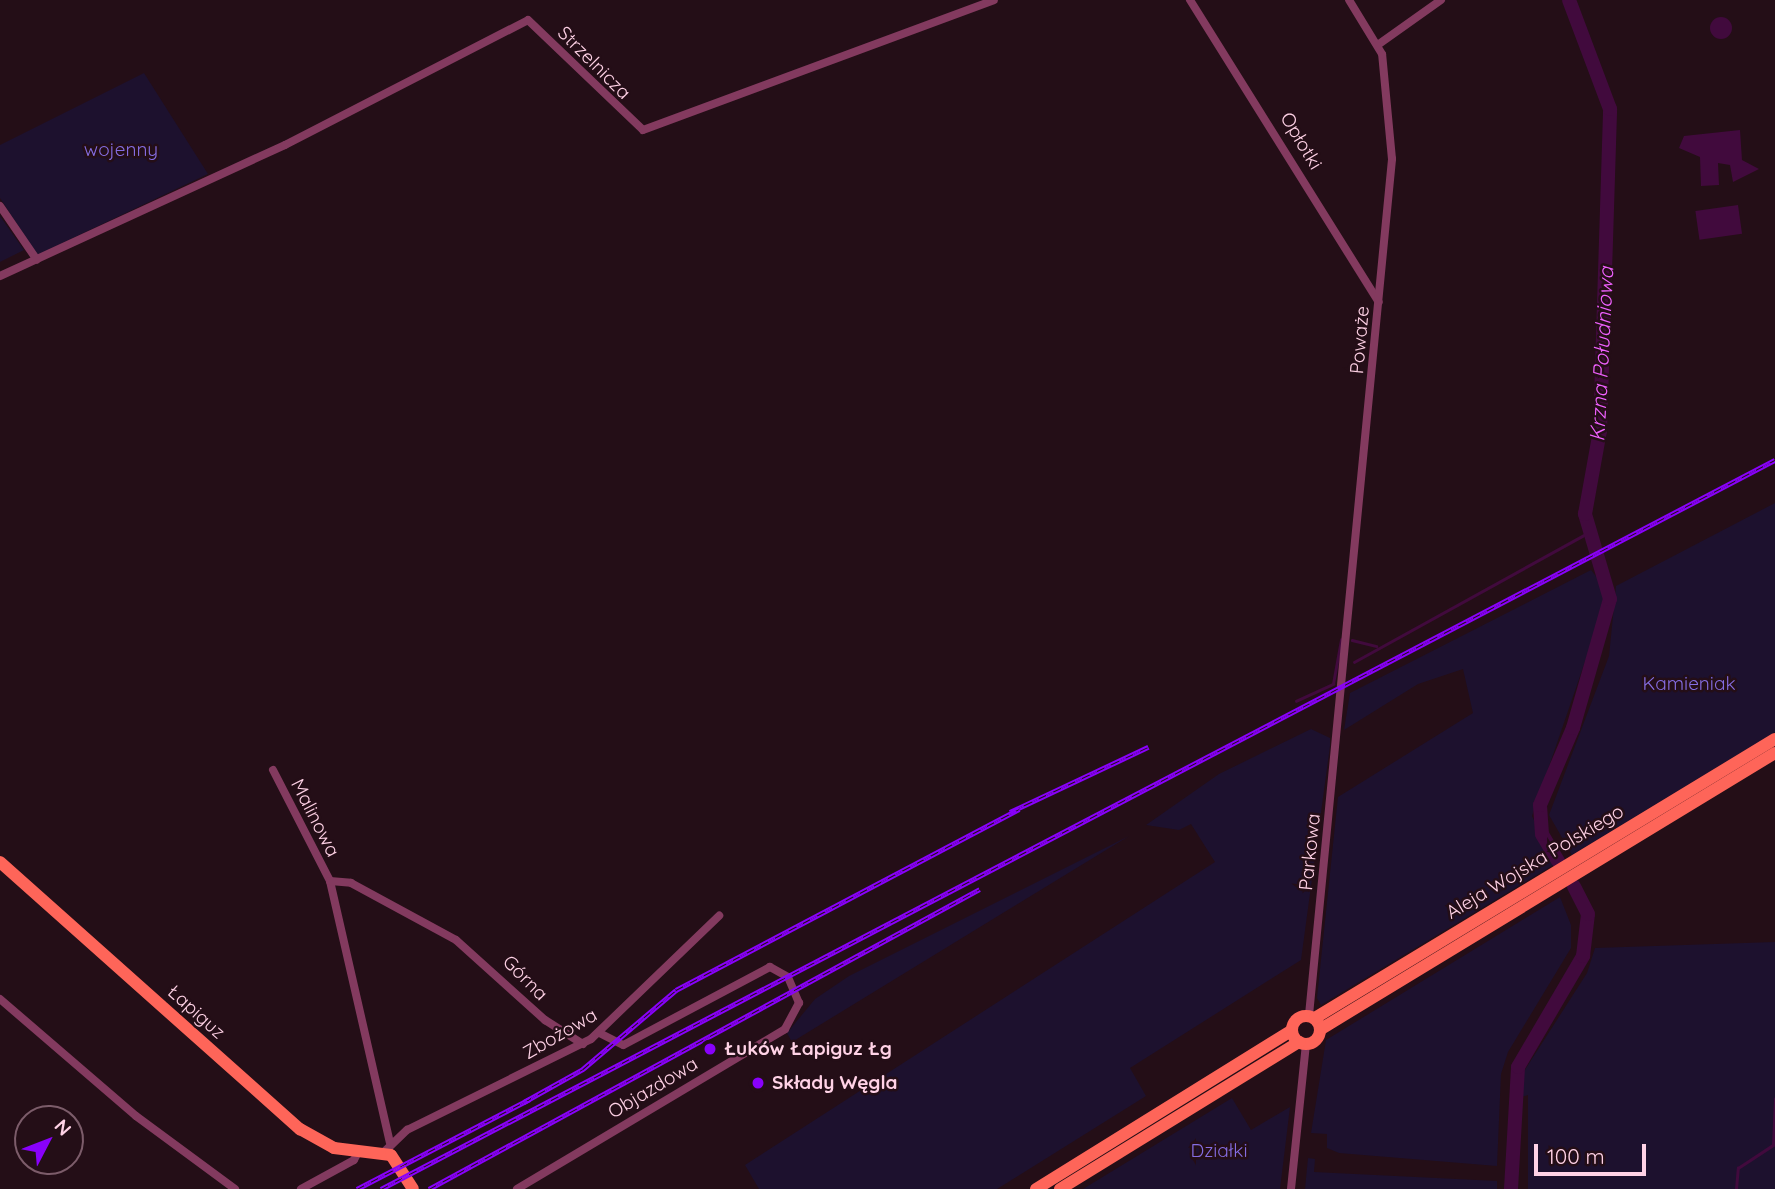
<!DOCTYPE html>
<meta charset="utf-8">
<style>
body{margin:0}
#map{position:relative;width:1775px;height:1189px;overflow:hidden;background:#240e17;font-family:Quicksand,sans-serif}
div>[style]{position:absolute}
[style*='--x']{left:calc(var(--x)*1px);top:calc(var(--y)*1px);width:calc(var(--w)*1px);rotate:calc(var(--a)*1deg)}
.green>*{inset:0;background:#1d112e}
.water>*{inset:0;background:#410a3d;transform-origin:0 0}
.round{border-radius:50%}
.stream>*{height:2.5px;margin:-1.25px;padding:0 1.25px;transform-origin:1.25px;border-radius:1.25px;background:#410a3d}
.river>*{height:14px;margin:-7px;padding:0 7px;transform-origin:7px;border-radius:7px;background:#410a3d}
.minor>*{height:8px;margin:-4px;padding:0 4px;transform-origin:4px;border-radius:4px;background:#833a5f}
.primary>*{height:12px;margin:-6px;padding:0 6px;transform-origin:6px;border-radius:6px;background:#fe6559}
.primary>.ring{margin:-6px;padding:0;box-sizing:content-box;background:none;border:12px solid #fe6559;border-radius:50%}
.rail>*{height:5px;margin-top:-2.5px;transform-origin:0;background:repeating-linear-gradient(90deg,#240e17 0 8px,#8901fb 0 16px);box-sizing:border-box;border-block:2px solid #8901fb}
.dots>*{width:19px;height:19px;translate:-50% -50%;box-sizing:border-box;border:4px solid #240e17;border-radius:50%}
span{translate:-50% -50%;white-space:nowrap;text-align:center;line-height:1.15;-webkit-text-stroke:5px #240e17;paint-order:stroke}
.street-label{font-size:19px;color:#ffd2e6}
.park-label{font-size:19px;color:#856de2}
.poi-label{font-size:19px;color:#ffd2e6;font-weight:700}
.left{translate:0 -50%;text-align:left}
.water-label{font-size:21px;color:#ef60fe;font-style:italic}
.north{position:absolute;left:14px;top:1105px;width:70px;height:70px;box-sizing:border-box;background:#240e17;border:2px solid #7c5c6a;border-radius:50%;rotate:48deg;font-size:19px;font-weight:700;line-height:28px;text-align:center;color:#ffd2e6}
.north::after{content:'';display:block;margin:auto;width:24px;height:32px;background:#8901fb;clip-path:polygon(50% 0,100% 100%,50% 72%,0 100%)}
.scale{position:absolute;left:1534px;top:1144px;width:112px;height:32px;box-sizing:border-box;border:4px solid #ffd2e6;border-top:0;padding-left:9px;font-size:21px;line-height:24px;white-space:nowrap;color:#ffd2e6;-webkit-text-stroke:5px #240e17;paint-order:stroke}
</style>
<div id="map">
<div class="green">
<div style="clip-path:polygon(144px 73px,208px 174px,37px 255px,0 198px,0 145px)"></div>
<div style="clip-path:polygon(0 216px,24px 250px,0 262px)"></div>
<div style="clip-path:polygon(1775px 503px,1775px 732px,1572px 855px,1549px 815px,1609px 656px,1616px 586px)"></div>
<div style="clip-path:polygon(1591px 570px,1606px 589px,1602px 612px,1532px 816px,1555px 864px,1321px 1005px,1317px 998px,1338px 797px,1473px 713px,1463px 669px,1418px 684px,1344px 730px,1350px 693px)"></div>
<div style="clip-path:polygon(1311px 729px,1330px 738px,1330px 746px,1301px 960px,1130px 1068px,1146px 1096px,997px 1189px,759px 1189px,745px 1165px,1215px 862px,1191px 824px,1179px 830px,1146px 825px,1219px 774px)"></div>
<div style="clip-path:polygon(1129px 836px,792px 1042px,787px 1033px,815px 999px,849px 976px)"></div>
<div style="clip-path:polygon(1560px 897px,1571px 925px,1571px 948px,1508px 1052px,1501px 1074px,1497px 1166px,1339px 1153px,1327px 1148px,1327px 1134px,1311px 1133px,1326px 1040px)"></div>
<div style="clip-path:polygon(1775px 942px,1775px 1189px,1528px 1189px,1528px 1095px,1518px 1098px,1521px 1076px,1587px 973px,1595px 948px)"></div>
<div style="clip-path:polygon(1232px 1098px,1251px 1130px,1290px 1107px,1280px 1189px,1083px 1189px)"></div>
<div style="clip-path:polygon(1308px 1158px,1315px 1159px,1314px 1172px,1497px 1181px,1497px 1189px,1305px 1189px)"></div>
</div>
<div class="water">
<div class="round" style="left:1710px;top:17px;width:22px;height:22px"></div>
<div style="clip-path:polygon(1740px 130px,1742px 160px,1759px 169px,1733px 182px,1730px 165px,1718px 163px,1719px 185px,1701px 186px,1700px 157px,1679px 148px,1684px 136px)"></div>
<div style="left:1738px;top:205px;width:29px;height:43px;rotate:82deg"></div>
</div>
<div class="stream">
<div style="--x:1352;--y:640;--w:25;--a:14"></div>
<div style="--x:1354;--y:662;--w:265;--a:-28.9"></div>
<div style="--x:1296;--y:701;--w:41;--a:-24.7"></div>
<div style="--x:1333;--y:684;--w:45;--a:-79.7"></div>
<div style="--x:1736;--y:1189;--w:21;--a:-85"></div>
<div style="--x:1738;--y:1168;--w:42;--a:-33.3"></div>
<div style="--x:1773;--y:1145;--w:46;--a:-87.5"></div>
</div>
<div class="river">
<div style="--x:1558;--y:861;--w:31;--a:-121"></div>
<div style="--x:1542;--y:834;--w:29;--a:-94"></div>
<div style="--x:1540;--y:805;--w:84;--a:-66.8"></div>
<div style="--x:1573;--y:728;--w:134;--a:-74"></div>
<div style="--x:1610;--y:599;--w:89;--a:-106.4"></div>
<div style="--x:1585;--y:514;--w:84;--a:-79.8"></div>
<div style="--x:1600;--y:431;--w:322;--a:-88.2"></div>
<div style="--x:1610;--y:109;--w:116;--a:-110.6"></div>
<div style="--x:1511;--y:1189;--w:122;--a:-86.7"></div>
<div style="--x:1518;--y:1067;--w:129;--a:-59.6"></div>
<div style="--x:1583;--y:956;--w:42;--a:-83.2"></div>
<div style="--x:1588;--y:914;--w:31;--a:-117"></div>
</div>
<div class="minor">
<div style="--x:1190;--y:0;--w:356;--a:58"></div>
<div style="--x:1379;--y:44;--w:76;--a:-35.4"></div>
<div style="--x:0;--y:206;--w:65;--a:55.6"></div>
<div style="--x:0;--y:276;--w:314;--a:-24.7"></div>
<div style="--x:285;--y:145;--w:273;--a:-27.2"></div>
<div style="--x:528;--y:20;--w:159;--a:43.7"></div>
<div style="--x:643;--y:130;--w:374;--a:-20.3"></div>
<div style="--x:273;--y:770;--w:125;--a:62.8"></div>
<div style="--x:330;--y:881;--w:268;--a:77.1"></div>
<div style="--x:330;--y:881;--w:21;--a:5"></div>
<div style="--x:351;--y:883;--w:119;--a:28.5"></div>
<div style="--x:456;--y:940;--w:120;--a:42"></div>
<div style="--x:545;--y:1020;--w:45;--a:32.3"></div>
<div style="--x:0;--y:999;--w:179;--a:40.7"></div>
<div style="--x:136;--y:1116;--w:123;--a:36.4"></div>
<div style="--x:1309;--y:1015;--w:860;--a:-84.46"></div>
<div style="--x:1392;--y:159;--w:105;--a:-95.4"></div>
<div style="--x:1382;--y:54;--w:63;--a:-121.4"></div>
<div style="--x:384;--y:1152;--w:32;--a:-44"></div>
<div style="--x:407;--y:1130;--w:205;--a:-26.3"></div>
<div style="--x:591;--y:1039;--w:178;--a:-43.9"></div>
<div style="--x:301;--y:1189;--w:60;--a:-28.7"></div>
<div style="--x:354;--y:1160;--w:11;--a:-63"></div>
<div style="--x:517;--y:1189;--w:312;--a:-30.8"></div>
<div style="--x:785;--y:1029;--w:30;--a:-62"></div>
<div style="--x:799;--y:1003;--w:28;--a:-113"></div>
<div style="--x:788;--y:977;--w:21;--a:-151"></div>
<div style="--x:770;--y:967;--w:166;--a:152"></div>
<div style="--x:623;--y:1045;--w:27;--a:-153"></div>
<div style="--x:1291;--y:1189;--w:146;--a:-84.1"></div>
</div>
<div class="primary">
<div style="--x:0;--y:862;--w:402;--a:41.7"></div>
<div style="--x:300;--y:1129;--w:39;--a:29"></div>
<div style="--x:334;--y:1148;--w:57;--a:7"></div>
<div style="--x:391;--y:1155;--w:40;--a:57.1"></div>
<div class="ring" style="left:1292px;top:1016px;width:16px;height:16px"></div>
<div style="--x:1315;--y:1018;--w:538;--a:-31.24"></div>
<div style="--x:1321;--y:1029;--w:531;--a:-31.3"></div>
<div style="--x:1036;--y:1189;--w:301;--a:-31.8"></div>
<div style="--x:1060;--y:1189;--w:281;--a:-31.6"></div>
</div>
<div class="rail">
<div style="--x:1010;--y:812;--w:153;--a:-25.2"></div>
<div style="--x:524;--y:1102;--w:68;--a:-29.2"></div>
<div style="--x:583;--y:1069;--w:122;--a:-40.3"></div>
<div style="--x:676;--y:990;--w:388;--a:-27.8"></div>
<div style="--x:357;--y:1189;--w:195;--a:-27.5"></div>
<div style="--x:381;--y:1189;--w:1573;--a:-27.61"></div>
<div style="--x:429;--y:1189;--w:627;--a:-28.57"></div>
</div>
<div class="dots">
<div style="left:710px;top:1049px;background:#8901fb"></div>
<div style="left:758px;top:1083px;background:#8901fb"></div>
</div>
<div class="street-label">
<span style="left:594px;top:63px;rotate:45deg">Strzelnicza</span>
<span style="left:1301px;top:141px;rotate:59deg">Opłotki</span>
<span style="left:1360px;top:340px;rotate:-85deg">Poważe</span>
<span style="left:315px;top:818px;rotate:63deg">Malinowa</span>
<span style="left:1310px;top:852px;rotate:-84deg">Parkowa</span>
<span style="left:1535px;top:862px;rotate:-31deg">Aleja Wojska Polskiego</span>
<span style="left:525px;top:978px;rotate:45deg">Górna</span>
<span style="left:196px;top:1012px;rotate:42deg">Łapiguz</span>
<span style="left:560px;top:1034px;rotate:-30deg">Zbożowa</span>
<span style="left:653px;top:1088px;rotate:-31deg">Objazdowa</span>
</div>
<div class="park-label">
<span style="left:121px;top:150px">wojenny</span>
<span style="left:1689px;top:684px">Kamieniak</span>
<span style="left:1219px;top:1151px">Działki</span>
</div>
<div class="poi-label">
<span class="left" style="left:724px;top:1049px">Łuków Łapiguz Łg</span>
<span class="left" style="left:772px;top:1083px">Składy Węgla</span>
</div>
<div class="water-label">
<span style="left:1601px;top:354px;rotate:-87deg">Krzna Południowa</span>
</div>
<div class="north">N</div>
<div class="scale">100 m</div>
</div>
